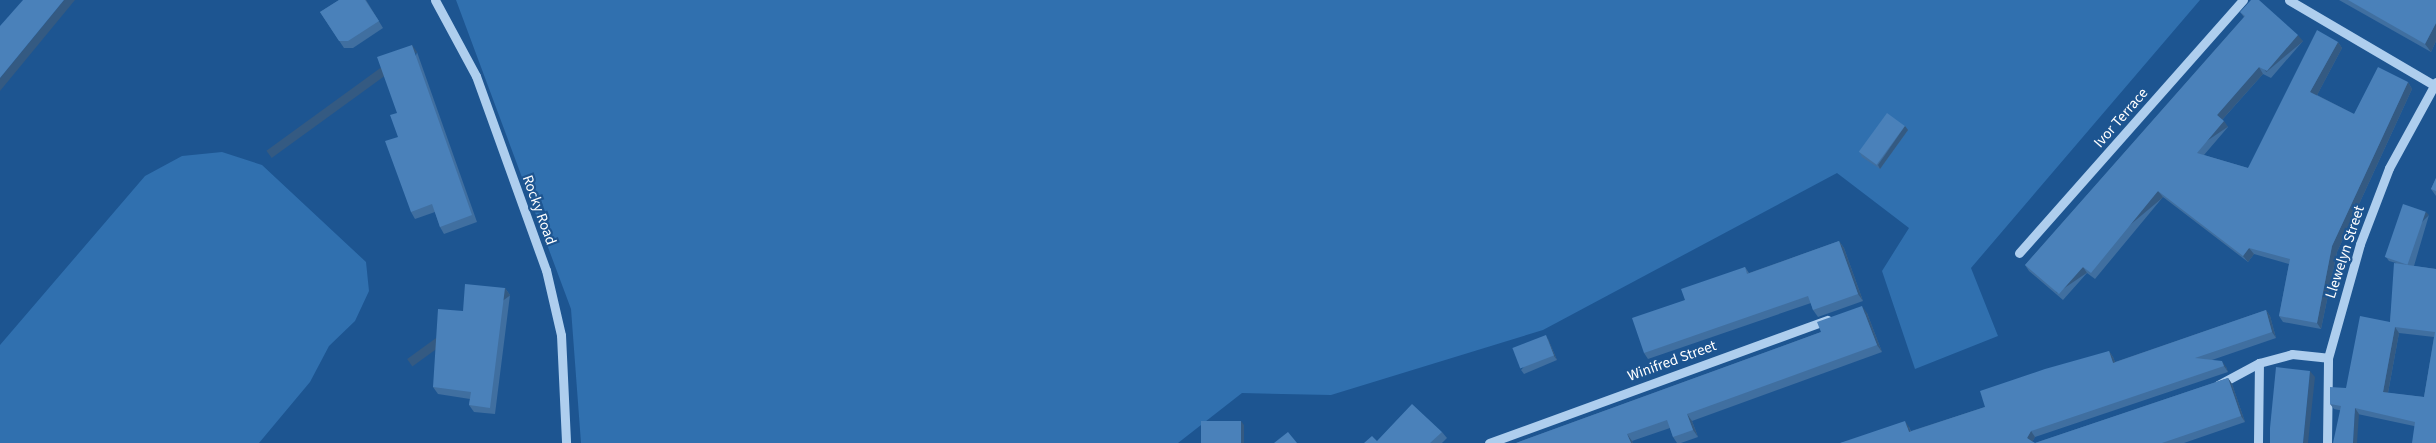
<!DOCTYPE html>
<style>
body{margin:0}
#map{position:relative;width:2436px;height:443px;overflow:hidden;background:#1d5591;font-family:"Source Sans 3",sans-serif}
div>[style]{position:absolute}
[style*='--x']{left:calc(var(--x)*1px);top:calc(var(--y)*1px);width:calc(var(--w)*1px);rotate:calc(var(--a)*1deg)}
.green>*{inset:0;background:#3070af}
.minor>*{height:9px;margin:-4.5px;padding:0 4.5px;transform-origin:4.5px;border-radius:4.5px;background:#aeceee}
.wall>*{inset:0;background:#406fa0}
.shaded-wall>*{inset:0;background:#345a82;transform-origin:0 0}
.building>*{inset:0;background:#4a81ba;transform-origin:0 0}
span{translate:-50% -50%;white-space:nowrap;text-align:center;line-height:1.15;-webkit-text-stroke:4.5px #1d5591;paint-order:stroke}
.street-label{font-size:15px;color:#fff}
</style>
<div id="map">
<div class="green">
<div style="clip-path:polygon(456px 0,2200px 0,1971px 268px,1998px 336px,1915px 369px,1882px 271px,1909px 228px,1837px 173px,1543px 330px,1331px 395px,1242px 393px,1178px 443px,581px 443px,571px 309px)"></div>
<div style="clip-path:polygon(222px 152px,262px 165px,366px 262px,369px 291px,355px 321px,329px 346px,310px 382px,259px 443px,0 443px,0 345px,145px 176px,182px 156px)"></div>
</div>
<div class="minor">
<div style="--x:435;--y:0;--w:86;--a:61.7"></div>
<div style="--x:476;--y:76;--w:206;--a:70.2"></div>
<div style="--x:546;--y:270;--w:67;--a:77"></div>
<div style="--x:561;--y:335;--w:108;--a:87.3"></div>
<div style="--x:2289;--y:0;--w:168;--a:30.4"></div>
<div style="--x:2019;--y:253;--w:338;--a:-48.5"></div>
<div style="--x:2218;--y:385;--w:47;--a:-28.2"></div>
<div style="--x:2259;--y:363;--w:34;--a:-15"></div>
<div style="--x:2292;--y:354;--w:36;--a:6"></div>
<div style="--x:1489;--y:443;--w:360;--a:-20"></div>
<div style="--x:2258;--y:443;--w:80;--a:-89.3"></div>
<div style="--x:2327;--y:443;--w:85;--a:-89.3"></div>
<div style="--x:2328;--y:358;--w:118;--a:-74.3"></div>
<div style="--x:2360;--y:244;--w:81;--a:-69.1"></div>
<div style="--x:2389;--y:168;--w:98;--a:-61.3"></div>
</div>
<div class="wall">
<div style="clip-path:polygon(339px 0,366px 0,383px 28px,353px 48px,344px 48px,320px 12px)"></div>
<div style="clip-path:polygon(2339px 0,2436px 0,2436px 41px,2431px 52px)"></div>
<div style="clip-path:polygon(2240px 12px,2303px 41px,2271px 78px,2263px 74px,2222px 120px,2228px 127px,2204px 155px,2248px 168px,2338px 42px,2342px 48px,2317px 95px,2354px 114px,2408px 82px,2412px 89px,2337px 252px,2321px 329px,2283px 322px,2279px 316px,2289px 264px,2254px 254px,2248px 262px,2163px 197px,2095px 279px,2087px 273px,2063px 300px,2029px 271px,2025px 265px,2244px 17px)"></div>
<div style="clip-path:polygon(417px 52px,477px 222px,444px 234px,440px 227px,435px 212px,415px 219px,411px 212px,398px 137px,397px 113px)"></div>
<div style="clip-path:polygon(1905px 126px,1908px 130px,1880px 169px,1862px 157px,1860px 153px)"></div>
<div style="clip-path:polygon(2436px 178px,2436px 196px,2431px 189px)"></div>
<div style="clip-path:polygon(evenodd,2429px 215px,2414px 266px,2436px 269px,2436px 443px,2414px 426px,2334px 409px,2330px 404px,2346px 388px,2390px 322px,2396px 263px,2389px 261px,2386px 257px,2429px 215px,2399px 333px,2434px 337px,2424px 397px,2388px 393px,2399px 333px)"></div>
<div style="clip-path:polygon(1839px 241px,1844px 248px,1863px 301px,1818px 317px,1813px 310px,1811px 303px,1648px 359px,1644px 353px,1685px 300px,1745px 267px,1749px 273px)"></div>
<div style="clip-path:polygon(505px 288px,510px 295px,495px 414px,474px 412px,469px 405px,470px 399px,438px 394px,433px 387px,463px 311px)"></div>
<div style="clip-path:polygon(2266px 310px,2270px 316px,2276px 338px,2212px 360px,2226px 367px,2228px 372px,2035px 437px,2032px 442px,2035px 443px,2228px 378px,2232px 384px,2245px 422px,2184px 443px,1840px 443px,1909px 427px,1911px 431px,1985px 407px,2109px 351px,2113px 357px,2115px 362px)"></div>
<div style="clip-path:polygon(1867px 313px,1882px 352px,1692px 421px,1698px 437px,1681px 443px,1677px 443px,1673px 437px,1670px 428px,1632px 441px,1633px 443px,1516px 443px,1821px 332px)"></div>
<div style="clip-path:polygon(1548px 339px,1557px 360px,1524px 374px,1521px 370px)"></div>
<div style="clip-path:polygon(1442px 432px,1447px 438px,1442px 443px,1364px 443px)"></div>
</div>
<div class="shaded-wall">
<div style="clip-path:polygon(64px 0,75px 0,0 91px,0 78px)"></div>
<div style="clip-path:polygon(2436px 23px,2436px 41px,2431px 52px,2425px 44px)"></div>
<div style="left:2298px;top:35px;width:8px;height:48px;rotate:50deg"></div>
<div style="clip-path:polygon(2338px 42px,2342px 48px,2315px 99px,2310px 92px)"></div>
<div style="left:412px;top:45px;width:9px;height:180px;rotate:54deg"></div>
<div style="clip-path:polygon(2259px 67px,2263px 74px,2221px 121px,2217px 115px)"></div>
<div style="clip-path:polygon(2408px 82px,2412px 89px,2337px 252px,2321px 329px,2317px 323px,2332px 246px)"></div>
<div style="left:2224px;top:121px;width:7px;height:42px;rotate:56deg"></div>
<div style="clip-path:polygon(1905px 126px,1908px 130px,1880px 169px,1878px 165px)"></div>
<div style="left:2158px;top:191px;width:8px;height:106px;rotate:50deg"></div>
<div style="left:2426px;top:212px;width:4px;height:55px;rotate:45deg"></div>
<div style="clip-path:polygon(1839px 241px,1844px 248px,1863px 301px,1858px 294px)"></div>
<div style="clip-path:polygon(2249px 248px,2254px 254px,2248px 262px,2243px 256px)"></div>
<div style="left:2083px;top:267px;width:7px;height:36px;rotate:56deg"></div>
<div style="left:505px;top:288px;width:9px;height:121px;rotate:54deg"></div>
<div style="clip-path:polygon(1862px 306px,1867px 313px,1882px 352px,1877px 345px)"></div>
<div style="clip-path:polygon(2266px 310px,2270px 316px,2276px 338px,2272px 332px)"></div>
<div style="clip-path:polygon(2395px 327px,2399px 333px,2387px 398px,2383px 392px)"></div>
<div style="clip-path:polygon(1546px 335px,1548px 339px,1557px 360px,1554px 356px)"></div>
<div style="clip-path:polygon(2109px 351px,2113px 357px,2118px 369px,2113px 363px)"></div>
<div style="clip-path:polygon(2222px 361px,2226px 367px,2228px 372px,2224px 366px)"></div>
<div style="clip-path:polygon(2310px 371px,2315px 377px,2308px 443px,2303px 443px)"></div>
<div style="clip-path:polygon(2228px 378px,2232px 384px,2245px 422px,2241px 416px)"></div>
<div style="clip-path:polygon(2355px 408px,2359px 414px,2357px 443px,2353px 443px)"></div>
<div style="clip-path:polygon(1687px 414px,1692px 421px,1698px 437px,1693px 430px)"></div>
<div style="clip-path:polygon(1241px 421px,1244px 425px,1244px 443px,1241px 443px)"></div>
<div style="clip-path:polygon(1905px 421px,1909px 427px,1913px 438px,1909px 432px)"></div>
<div style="clip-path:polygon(2031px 431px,2035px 437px,2032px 443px,2027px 438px)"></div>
<div style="clip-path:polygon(1627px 434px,1632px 441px,1633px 443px,1631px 443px)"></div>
</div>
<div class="building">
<div style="clip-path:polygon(23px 0,64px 0,0 78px,0 26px)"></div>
<div style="clip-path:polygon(339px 0,365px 0,379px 21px,348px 41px,339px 41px,320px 12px)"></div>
<div style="clip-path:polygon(2251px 0,2259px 0,2298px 35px,2267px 71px,2259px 67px,2217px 115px,2224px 121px,2197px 153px,2248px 168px,2317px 30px,2338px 42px,2310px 92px,2354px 114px,2378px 67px,2408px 82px,2332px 246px,2317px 323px,2279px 316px,2290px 259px,2249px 248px,2243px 256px,2158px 191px,2091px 273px,2083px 267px,2059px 294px,2025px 265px,2245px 16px,2240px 12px)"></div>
<div style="clip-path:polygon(2348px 0,2436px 0,2436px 23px,2425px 44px)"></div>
<div style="clip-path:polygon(412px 45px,472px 215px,440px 227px,432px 204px,411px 212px,385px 141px,398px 137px,390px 115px,397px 113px,377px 57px)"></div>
<div style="left:1887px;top:113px;width:22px;height:48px;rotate:36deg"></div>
<div style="clip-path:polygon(2436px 178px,2436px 191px,2431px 189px)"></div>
<div style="left:2403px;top:204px;width:24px;height:56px;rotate:19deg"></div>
<div style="clip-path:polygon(1839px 241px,1858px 294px,1813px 310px,1808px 296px,1644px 353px,1632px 318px,1685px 300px,1681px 289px,1745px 267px,1747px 274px)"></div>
<div style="clip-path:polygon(evenodd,2394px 263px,2436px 269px,2436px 443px,2412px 443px,2415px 422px,2355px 408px,2353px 443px,2333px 443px,2341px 406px,2330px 404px,2330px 387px,2346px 388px,2360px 316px,2390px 322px,2394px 263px,2395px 327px,2435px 332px,2424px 397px,2383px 392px,2395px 327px)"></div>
<div style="clip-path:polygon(465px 284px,505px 288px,490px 408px,469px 405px,471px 392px,433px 387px,438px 309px,463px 311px)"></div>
<div style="clip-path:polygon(1862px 306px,1877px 345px,1687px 414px,1693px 430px,1673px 437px,1667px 420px,1627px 434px,1631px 443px,1516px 443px,1821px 332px,1817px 322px)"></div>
<div style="clip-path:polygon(2266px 310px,2272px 332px,2195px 358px,2222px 361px,2224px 366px,2031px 431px,2027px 438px,2035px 443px,2228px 378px,2241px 416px,2162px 443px,1840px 443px,1905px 421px,1909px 432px,1985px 407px,1980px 391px,2045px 369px,2109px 351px,2113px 363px)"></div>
<div style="left:1546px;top:335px;width:22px;height:36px;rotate:69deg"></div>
<div style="clip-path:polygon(2276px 367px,2310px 371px,2303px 443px,2270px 443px,2270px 428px)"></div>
<div style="clip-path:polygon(1412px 404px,1442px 432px,1430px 443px,1364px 443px,1372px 436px,1377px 441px)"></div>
<div style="left:1241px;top:421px;width:22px;height:40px;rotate:90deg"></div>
<div style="clip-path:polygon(1288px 432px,1297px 443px,1274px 443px)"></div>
</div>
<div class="street-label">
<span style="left:2121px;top:118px;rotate:-49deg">Ivor Terrace</span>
<span style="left:539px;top:210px;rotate:70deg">Rocky Road</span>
<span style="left:2345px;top:252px;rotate:-72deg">Llewelyn Street</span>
<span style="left:1672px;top:361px;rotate:-20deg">Winifred Street</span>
</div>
</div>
